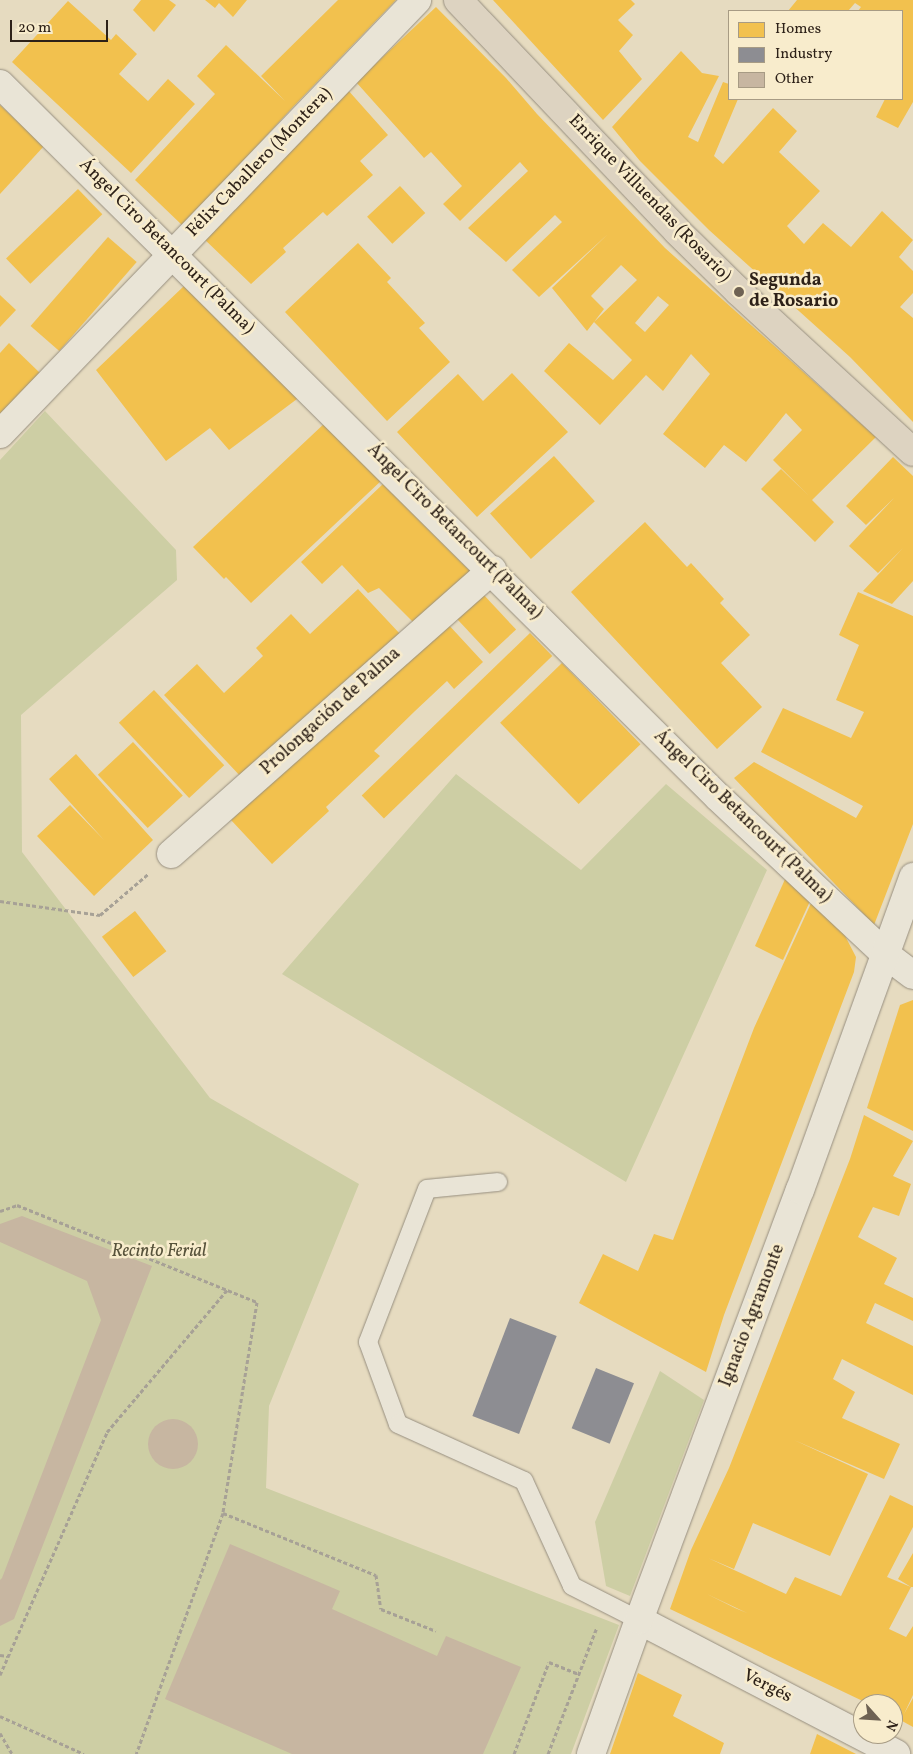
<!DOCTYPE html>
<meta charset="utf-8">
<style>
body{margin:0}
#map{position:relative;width:913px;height:1754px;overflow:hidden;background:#e6dbc0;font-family:Vollkorn,serif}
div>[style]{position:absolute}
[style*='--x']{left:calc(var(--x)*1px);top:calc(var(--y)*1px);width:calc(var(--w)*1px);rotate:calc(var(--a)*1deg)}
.green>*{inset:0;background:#cdcea4}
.homes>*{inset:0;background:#f2c14e;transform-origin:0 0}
.industry>*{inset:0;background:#8d8d92;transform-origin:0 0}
.building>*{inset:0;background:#c7b6a1}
.round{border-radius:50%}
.path>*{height:3px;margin-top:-1.5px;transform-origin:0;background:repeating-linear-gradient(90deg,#a7a196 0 4px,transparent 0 6.5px)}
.roads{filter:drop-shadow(0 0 1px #968e7f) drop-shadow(0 0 1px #968e7f)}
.lane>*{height:18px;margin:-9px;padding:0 9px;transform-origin:9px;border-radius:9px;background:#e9e4d6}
.street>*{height:28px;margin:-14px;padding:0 14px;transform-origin:14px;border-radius:14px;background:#e9e4d6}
.secondary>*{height:28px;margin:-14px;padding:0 14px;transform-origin:14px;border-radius:14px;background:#e9e4d6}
.primary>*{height:28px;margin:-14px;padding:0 14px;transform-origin:14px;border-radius:14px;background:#ddd3c1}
.dots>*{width:14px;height:14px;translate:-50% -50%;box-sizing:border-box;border:2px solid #f8eccc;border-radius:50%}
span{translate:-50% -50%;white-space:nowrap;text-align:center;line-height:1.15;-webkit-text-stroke:5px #f8eccc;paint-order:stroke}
.street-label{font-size:18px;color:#2d2118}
.poi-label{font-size:18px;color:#2d2118;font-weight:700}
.left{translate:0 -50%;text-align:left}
.park-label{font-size:18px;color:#57523b;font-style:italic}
.legend{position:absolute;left:728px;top:10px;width:175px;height:90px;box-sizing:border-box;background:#f8eccc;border:1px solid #a79b84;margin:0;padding:6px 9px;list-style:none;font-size:15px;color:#2d2118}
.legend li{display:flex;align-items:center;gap:10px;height:25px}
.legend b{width:25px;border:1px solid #a79b84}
.north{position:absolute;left:853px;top:1694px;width:50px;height:50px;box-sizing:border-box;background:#f8eccc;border:1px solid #a79b84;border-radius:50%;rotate:116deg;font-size:14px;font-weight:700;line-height:20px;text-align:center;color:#2d2118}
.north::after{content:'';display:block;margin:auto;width:18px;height:22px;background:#6e6253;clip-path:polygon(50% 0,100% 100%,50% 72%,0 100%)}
.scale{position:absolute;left:10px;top:20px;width:98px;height:22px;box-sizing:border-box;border:2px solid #2d2118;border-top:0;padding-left:6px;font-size:15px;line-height:18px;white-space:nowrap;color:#2d2118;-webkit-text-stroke:4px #f8eccc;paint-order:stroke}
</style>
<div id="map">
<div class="green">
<div style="clip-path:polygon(45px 411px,176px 550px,177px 580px,21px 715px,22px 852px,210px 1098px,359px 1184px,269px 1406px,266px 1488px,619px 1625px,571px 1754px,0 1754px,0 460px)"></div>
<div style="clip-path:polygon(456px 774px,581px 870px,666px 784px,767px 870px,626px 1182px,282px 974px)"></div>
<div style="clip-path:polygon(660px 1371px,704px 1400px,630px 1596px,606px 1586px,595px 1522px)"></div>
</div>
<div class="homes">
<div style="clip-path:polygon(141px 0,169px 0,176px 5px,154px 32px,133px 10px)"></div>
<div style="clip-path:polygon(205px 0,247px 0,233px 17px,219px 3px,215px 8px)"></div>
<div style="clip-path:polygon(338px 0,396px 0,292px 108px,183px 226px,135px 180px,215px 94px,197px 76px,226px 45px,285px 101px,261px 76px)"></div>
<div style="clip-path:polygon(493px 0,631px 0,635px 4px,618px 20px,633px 35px,619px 51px,642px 79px,603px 120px)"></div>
<div style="clip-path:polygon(797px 0,913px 0,913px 102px,898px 128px,876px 117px,885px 99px,902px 99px,902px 11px,858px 11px,861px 7px,855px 3px,848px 11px,788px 11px)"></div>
<div style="clip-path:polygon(68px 1px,111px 40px,116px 34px,137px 54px,119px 74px,148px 101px,168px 79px,195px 104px,131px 173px,12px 62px)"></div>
<div style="clip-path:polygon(evenodd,436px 7px,506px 78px,537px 114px,665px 248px,876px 437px,812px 500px,834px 522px,815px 542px,761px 489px,781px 469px,808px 495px,773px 460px,802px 430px,786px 413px,746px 462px,724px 445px,705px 468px,663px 434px,710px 374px,691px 354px,663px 391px,646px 375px,600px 425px,544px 371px,569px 343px,613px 380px,632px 360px,594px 322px,587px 331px,552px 288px,608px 234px,539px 297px,512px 270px,562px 222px,555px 215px,506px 262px,468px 228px,528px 171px,520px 162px,460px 221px,443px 204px,462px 186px,431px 152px,424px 158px,356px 82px,436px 7px,621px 265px,637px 280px,594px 322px,604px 309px,591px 296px,621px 265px,436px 7px,658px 296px,669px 305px,645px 332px,635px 323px,658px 296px)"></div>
<div style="clip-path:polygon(681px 51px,702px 73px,719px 76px,688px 137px,698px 142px,723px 82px,729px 84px,729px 99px,738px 99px,714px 156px,723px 164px,773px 108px,797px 131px,779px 152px,820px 191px,787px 226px,804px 244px,823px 223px,851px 247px,882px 211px,913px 240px,899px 257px,913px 271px,913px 293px,900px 307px,913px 318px,913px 422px,850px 357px,709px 230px,640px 161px,612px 127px)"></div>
<div style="clip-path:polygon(347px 89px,388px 135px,360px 161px,373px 175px,327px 216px,323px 212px,283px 248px,286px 252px,251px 284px,202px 237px)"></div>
<div style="clip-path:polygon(0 105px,44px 146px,0 194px)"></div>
<div style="left:400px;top:186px;width:37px;height:45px;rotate:47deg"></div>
<div style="left:78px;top:189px;width:35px;height:100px;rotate:46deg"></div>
<div style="left:108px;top:237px;width:38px;height:118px;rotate:41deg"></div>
<div style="clip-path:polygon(358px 243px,391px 278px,387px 282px,425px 323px,419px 328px,450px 362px,387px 421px,285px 312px)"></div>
<div style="clip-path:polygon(184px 286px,301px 396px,229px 450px,210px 428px,166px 461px,96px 370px)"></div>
<div style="clip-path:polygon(0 295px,16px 310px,0 327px)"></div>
<div style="clip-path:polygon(9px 343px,41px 374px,0 418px,0 353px)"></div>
<div style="clip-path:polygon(512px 373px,568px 432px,477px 517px,397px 432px,458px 374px,483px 401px)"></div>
<div style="clip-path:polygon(327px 421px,382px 480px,251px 603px,226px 577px,224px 579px,193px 547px)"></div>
<div style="left:554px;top:456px;width:61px;height:86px;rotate:48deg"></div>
<div style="clip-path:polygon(893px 457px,913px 476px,913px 581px,892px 604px,863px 591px,903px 548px,878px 573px,849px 546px,894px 498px,866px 525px,846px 506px)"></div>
<div style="clip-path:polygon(383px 484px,471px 572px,417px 626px,379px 588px,368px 593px,342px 565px,322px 584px,301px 562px)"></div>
<div style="clip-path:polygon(645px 522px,687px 567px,691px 563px,724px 599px,720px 603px,750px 635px,721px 663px,762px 707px,717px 749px,571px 592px)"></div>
<div style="clip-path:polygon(358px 589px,401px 635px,243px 779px,164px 695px,197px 664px,224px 693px,263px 656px,256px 648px,291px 614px,310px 634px)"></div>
<div style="clip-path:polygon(858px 592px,913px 616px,913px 824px,874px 925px,734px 778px,754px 762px,856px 818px,863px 806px,761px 752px,783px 708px,851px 738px,864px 712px,836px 700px,859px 645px,839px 635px)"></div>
<div style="left:482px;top:593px;width:50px;height:36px;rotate:47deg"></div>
<div style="clip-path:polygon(446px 622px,483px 662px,454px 689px,447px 681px,415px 711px,374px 751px,380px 756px,326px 807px,329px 811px,272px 864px,231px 820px)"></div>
<div style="left:530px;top:633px;width:32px;height:234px;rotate:46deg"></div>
<div style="left:562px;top:663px;width:113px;height:86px;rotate:46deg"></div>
<div style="left:154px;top:690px;width:103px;height:48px;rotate:47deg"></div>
<div style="left:133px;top:742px;width:73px;height:48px;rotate:47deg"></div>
<div style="clip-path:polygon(76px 754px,153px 840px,94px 896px,37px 836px,70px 805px,104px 840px,49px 779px)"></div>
<div style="clip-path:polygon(786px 877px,811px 899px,783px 960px,755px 946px)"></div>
<div style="clip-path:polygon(812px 901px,841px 928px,856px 957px,854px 972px,724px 1315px,706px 1372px,579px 1303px,603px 1254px,638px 1271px,654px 1234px,673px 1240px,754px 1028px)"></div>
<div style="left:135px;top:911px;width:51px;height:42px;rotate:52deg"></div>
<div style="clip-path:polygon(913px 1000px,913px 1131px,867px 1108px,900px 1005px)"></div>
<div style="clip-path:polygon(evenodd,864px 1115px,913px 1141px,893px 1176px,911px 1184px,899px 1216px,873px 1207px,858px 1237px,897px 1258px,884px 1284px,913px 1298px,913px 1321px,875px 1303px,866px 1323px,913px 1346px,913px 1395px,842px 1359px,833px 1379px,855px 1392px,842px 1418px,900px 1444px,884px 1479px,794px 1440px,868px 1474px,830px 1556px,753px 1523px,734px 1569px,708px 1558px,786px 1594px,795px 1577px,841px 1596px,890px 1495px,913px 1506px,913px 1527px,887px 1577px,911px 1587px,898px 1579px,913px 1553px,913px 1587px,911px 1587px,889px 1629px,906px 1637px,913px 1626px,913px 1695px,904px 1714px,913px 1698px,913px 1727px,893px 1716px,893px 1704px,869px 1704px,670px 1609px,691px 1550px,729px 1468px,782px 1333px,850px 1159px,864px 1115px,707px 1594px,747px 1613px,735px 1608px,707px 1594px)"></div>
<div style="clip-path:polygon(638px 1673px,682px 1695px,673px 1716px,724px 1743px,720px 1754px,610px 1754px)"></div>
<div style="clip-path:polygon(817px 1734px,856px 1754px,810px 1754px)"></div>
</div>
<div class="industry">
<div style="left:510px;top:1318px;width:50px;height:105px;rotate:21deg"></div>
<div style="left:596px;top:1368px;width:41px;height:65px;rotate:22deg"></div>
</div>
<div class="building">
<div style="clip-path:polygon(22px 1216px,152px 1266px,14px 1619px,0 1626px,0 1580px,2px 1578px,101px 1320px,87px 1281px,0 1242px,0 1224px)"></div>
<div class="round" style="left:148px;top:1419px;width:50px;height:50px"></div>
<div style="clip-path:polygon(230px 1544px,340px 1591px,332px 1609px,437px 1656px,446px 1636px,521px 1667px,483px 1754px,292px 1754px,165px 1699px)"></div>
</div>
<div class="path">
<div style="--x:0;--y:901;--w:101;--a:8"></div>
<div style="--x:100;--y:915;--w:63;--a:-40.5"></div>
<div style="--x:0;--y:1211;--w:18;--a:-19"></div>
<div style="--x:17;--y:1205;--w:259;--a:22"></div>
<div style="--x:257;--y:1302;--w:214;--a:99.2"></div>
<div style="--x:223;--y:1513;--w:256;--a:109.8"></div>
<div style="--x:223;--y:1513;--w:165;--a:22.1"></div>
<div style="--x:376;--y:1575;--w:34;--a:82"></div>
<div style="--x:381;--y:1609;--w:59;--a:21.8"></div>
<div style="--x:0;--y:1655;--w:8;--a:7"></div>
<div style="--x:0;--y:1675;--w:266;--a:-66.2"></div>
<div style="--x:107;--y:1432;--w:186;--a:-49.8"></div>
<div style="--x:0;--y:1716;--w:92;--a:24.3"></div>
<div style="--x:0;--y:1733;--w:24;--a:60"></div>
<div style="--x:514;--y:1754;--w:98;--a:-69.2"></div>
<div style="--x:549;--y:1662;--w:32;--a:22"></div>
<div style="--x:548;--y:1754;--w:136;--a:-68.9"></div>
</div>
<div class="roads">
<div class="lane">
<div style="--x:498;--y:1182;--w:71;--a:174.4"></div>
<div style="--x:427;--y:1189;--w:164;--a:111.1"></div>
<div style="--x:368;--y:1342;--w:87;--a:69.9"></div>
<div style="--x:398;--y:1424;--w:138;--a:24.3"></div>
<div style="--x:524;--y:1481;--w:115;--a:65.4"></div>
<div style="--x:572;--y:1586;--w:75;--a:26.9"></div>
</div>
<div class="street">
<div style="--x:0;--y:84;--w:1012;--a:44.8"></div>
<div style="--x:718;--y:797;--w:229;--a:43.2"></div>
<div style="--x:885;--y:954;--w:35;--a:37"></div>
<div style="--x:0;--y:434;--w:602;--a:-46.14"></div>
<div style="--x:171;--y:854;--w:429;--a:-41.5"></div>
<div style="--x:639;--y:1620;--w:290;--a:27.5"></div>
</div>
<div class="secondary">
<div style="--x:591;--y:1754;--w:142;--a:-70.3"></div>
<div style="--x:639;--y:1620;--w:459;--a:-69.5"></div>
<div style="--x:800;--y:1190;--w:333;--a:-70.1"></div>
</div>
<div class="primary">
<div style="--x:458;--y:0;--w:318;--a:46.5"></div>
<div style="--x:677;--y:231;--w:87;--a:44.5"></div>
<div style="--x:739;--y:292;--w:236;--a:42.6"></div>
</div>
</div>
<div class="dots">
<div style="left:739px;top:292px;background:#6e6253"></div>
</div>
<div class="street-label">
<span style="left:260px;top:163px;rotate:-46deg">Félix Caballero (Montera)</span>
<span style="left:649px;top:199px;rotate:46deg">Enrique Villuendas (Rosario)</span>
<span style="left:166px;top:247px;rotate:45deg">Ángel Ciro Betancourt (Palma)</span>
<span style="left:454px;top:532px;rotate:45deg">Ángel Ciro Betancourt (Palma)</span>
<span style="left:331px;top:712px;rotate:-42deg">Prolongación de Palma</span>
<span style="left:742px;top:817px;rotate:44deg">Ángel Ciro Betancourt (Palma)</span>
<span style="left:753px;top:1316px;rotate:-69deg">Ignacio Agramonte</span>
<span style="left:767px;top:1687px;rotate:27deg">Vergés</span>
</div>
<div class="poi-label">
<span class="left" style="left:749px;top:292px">Segunda<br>de Rosario</span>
</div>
<div class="park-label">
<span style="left:159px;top:1252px">Recinto Ferial</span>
</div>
<ul class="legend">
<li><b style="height:14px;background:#f2c14e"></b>Homes</li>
<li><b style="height:14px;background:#8d8d92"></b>Industry</li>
<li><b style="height:14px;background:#c7b6a1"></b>Other</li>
</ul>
<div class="north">N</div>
<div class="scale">20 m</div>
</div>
